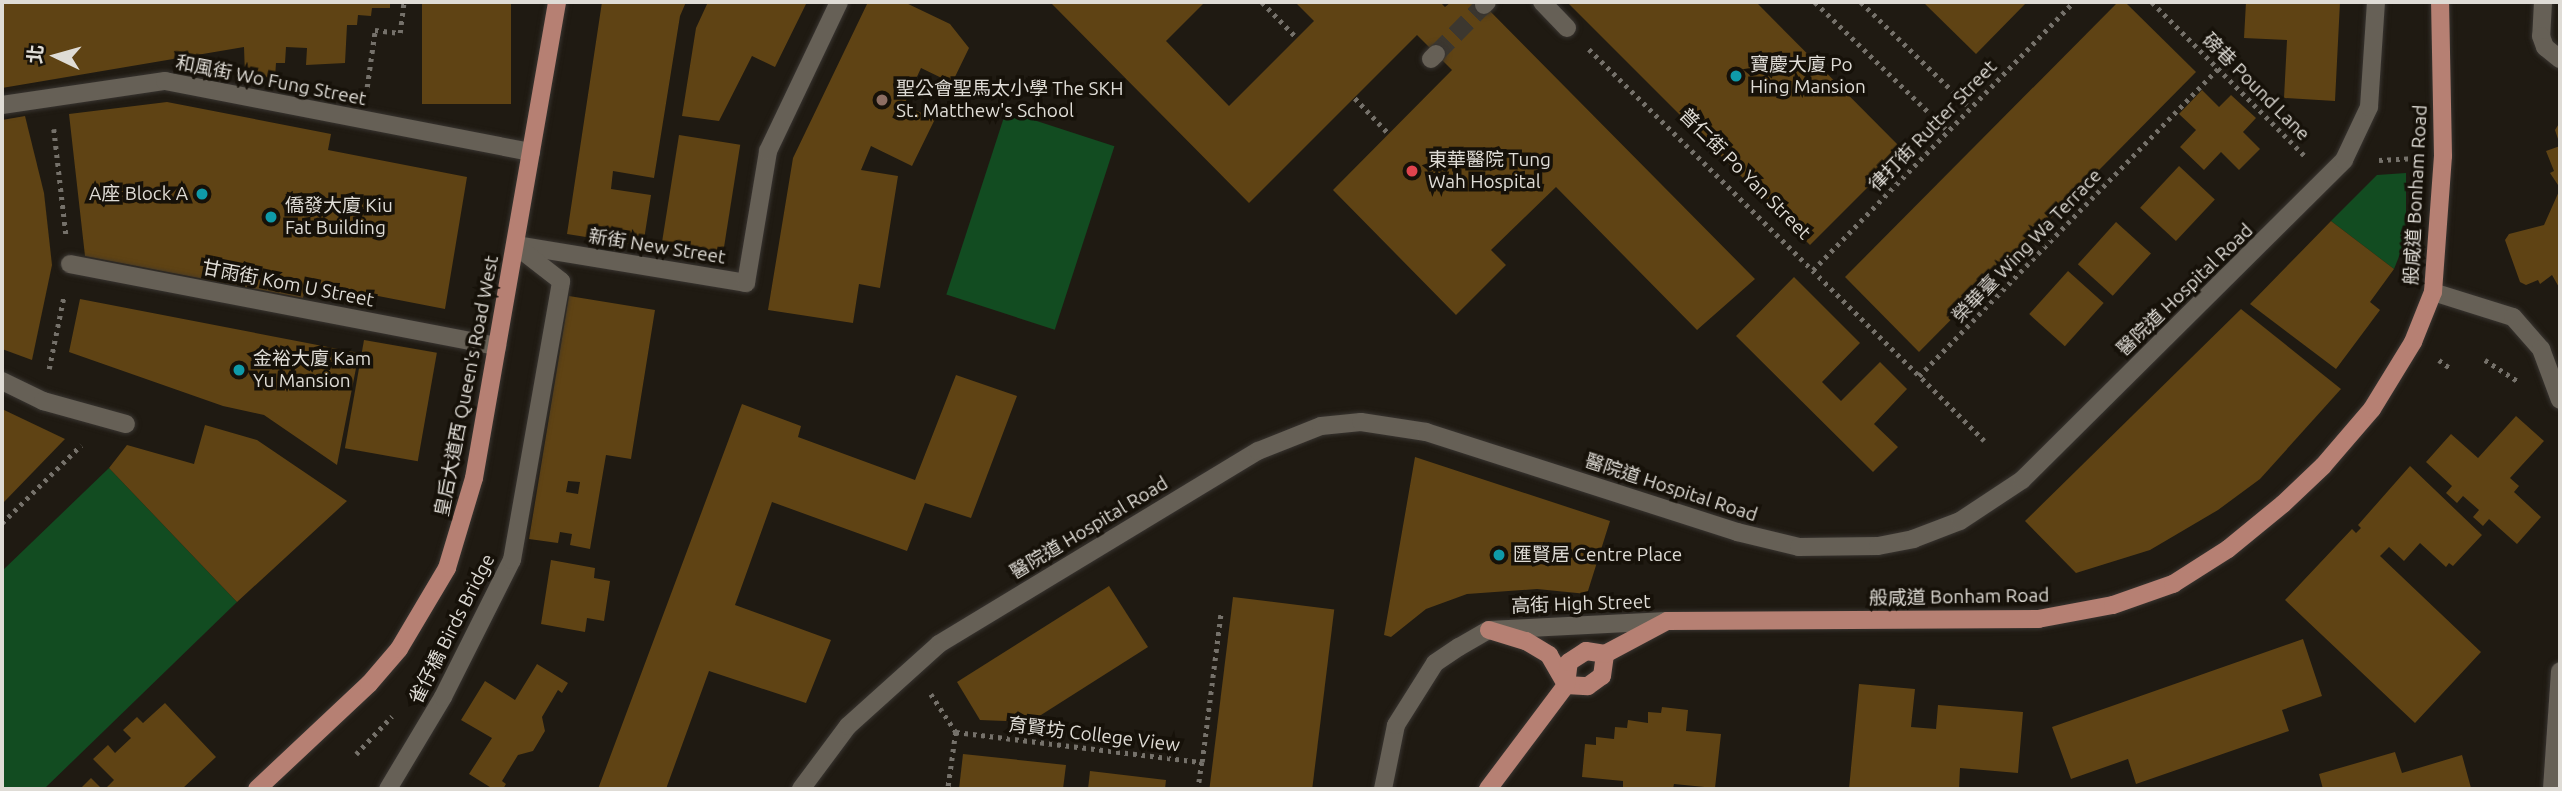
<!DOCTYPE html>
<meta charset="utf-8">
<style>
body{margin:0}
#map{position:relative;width:2562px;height:791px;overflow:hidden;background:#1f1a12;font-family:Ubuntu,"Noto Sans TC",sans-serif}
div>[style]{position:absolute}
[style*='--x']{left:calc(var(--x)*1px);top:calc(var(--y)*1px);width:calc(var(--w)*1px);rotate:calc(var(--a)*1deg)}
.green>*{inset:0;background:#124c21;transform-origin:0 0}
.building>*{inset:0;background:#5f4314;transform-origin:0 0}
.minor-tunnel>*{height:18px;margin-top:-9px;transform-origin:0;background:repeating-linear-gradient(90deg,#3c372f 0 18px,transparent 0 27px)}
.path>*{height:4.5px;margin-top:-2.25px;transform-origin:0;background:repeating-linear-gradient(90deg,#75716a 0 3.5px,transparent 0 8.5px)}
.roads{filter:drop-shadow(0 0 2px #383430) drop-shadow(0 0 2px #383430)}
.minor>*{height:18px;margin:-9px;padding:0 9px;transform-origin:9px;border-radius:9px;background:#666056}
.major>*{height:18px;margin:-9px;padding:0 9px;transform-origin:9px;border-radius:9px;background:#b68073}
.dots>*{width:19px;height:19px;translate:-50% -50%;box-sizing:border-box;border:4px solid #161109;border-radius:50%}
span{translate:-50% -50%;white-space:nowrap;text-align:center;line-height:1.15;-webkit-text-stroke:7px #161109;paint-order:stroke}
.poi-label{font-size:19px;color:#dfdcd6}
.left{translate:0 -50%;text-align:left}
.right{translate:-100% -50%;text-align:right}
.street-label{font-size:19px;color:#dfdcd6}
.frame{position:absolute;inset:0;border:4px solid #dfdcd6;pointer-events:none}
.north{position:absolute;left:21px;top:21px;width:70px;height:70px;-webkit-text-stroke:5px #161109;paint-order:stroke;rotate:275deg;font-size:19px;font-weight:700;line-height:28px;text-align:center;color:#dfdcd6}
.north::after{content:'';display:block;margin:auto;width:24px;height:32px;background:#dfdcd6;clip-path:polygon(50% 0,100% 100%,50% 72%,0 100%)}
</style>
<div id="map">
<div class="green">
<div style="left:1006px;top:111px;width:114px;height:193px;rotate:18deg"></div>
<div style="clip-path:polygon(2406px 173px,2406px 239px,2394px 269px,2331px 221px,2377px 175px)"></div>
<div style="clip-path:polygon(109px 468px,237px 602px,44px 789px,2px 789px,2px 571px)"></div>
</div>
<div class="building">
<div style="clip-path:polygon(2px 2px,390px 2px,390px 8px,372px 8px,371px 16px,358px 15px,357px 25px,347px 25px,345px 63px,306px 65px,307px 48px,286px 47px,285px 63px,276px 63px,275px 78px,245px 76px,244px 47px,2px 88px)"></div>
<div style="left:422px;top:2px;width:89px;height:102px"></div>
<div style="clip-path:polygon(602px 2px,686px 2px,680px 16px,654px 178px,613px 171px,611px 189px,651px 195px,643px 246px,567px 234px)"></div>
<div style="clip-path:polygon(708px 2px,807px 2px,775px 67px,752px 56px,719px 121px,682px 116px,696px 28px)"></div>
<div style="clip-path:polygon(868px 2px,904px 2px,950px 24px,969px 48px,952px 83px,921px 68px,904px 105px,935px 119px,912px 166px,871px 146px,861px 170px,898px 176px,880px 288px,859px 284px,853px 323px,768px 310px,793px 158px)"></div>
<div style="clip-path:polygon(1050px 2px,1205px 2px,1166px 41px,1229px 106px,1314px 21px,1295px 2px,1440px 2px,1445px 7px,1451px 2px,1481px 2px,1755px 279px,1697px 330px,1556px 187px,1491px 250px,1506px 265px,1456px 315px,1333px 190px,1452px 70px,1417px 35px,1249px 203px)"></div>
<div style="clip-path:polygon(1567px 2px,1756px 2px,1904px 151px,1810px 245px)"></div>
<div style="clip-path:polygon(1923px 2px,2027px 2px,1976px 54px)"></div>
<div style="clip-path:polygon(2118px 2px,2125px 2px,2196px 72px,1919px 352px,1845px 277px)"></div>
<div style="clip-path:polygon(2246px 2px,2340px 2px,2335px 101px,2284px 98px,2287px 40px,2244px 38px)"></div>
<div style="clip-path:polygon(2202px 90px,2219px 107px,2231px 95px,2256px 118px,2243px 132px,2260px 149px,2239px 170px,2221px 152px,2204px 170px,2180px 147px,2196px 130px,2179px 114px)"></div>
<div style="clip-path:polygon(167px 102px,331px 134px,328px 150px,467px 177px,445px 309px,306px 282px,303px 298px,85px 256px,69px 114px)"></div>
<div style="clip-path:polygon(25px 116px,44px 193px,52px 265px,32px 360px,2px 349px,2px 120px)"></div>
<div style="clip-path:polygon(2560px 122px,2560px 145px,2555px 130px)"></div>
<div style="left:679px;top:135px;width:62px;height:115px;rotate:9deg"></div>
<div style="clip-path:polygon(2560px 146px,2560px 188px,2550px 173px,2554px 171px,2546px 151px)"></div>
<div style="left:2179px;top:166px;width:49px;height:57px;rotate:43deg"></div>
<div style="clip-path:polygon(2560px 189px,2560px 289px,2552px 275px,2540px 284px,2538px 280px,2526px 285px,2520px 282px,2505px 240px,2509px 234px,2544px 225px)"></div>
<div style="clip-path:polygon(2331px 221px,2394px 269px,2370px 302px,2380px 310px,2336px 369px,2250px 304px)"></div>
<div style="left:2116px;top:222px;width:47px;height:57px;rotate:42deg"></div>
<div style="left:2068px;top:271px;width:48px;height:58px;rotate:42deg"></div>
<div style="clip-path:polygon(1794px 277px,1860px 343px,1822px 382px,1841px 401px,1880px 362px,1907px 389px,1874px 424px,1898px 447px,1873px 472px,1736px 336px)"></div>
<div style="clip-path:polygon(evenodd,569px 296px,655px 310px,631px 459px,606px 455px,590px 549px,570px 545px,572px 534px,560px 532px,558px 543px,529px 539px,569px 296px,568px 481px,580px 482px,578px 494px,566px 492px,568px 481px)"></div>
<div style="clip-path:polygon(80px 299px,359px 353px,337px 465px,264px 415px,223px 406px,69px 352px)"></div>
<div style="clip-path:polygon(2241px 309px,2341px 389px,2260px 479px,2218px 510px,2150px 550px,2076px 573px,2025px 521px)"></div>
<div style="left:364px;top:340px;width:74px;height:110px;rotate:10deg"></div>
<div style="clip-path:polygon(956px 375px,1017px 396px,971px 518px,925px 503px,907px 551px,772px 502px,735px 605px,831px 640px,806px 703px,709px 671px,666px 789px,598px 789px,742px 404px,801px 426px,798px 437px,915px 480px)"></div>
<div style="clip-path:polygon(2px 409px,65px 439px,2px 504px)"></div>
<div style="clip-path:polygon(2516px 416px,2544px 441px,2510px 478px,2519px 486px,2514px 492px,2541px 517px,2517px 544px,2489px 519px,2483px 526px,2473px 517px,2479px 510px,2463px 496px,2457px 503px,2446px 493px,2452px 486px,2426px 462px,2451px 434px,2478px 458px)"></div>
<div style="clip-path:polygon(205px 425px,257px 440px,347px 501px,237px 602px,109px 468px,127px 445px,194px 464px)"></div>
<div style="clip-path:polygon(1415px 457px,1610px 521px,1587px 594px,1537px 589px,1467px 594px,1426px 609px,1391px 637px,1384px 635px)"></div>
<div style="clip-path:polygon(2410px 466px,2482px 535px,2453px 566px,2449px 563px,2446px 567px,2420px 543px,2404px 561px,2389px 547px,2380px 556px,2481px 652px,2415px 723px,2285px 600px,2352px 529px,2356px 533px,2361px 528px,2358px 525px)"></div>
<div style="clip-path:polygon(551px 560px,595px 568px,594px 578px,610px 581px,604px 621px,587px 618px,585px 632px,541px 624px)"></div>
<div style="clip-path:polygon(1109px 586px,1148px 647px,1030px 722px,980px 720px,957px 682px)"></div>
<div style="left:1233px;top:597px;width:102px;height:194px;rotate:7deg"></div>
<div style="clip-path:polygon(2303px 639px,2322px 696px,2282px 710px,2289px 731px,2136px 784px,2128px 759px,2071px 779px,2052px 727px)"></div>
<div style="clip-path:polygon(537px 664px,568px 683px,562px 693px,558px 690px,542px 717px,545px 731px,533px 751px,518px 755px,502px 781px,506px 784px,503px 789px,493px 789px,469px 774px,492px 738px,461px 720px,485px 681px,515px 700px)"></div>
<div style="clip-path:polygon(1859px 684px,1915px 689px,1911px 727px,1936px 729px,1938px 705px,2023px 712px,2018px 773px,1960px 768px,1959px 789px,1849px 789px)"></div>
<div style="clip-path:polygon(165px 703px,216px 757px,182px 789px,105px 789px,114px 780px,93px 759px,108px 745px,115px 753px,131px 738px,123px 730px,137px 717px,143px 723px)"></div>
<div style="clip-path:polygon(1662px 707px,1688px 710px,1686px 731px,1721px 734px,1715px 788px,1674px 784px,1673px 789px,1623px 789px,1623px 781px,1582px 777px,1585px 744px,1596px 745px,1596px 737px,1614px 739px,1615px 727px,1627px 728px,1628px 720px,1648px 723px,1648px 712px,1661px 713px)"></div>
<div style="clip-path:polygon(2395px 752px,2402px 773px,2462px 755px,2471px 788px,2323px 789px,2319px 774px)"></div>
<div style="clip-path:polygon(963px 754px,1066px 765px,1063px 789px,959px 789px)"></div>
<div style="clip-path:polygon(1090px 771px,1166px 780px,1165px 789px,1088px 789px)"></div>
<div style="clip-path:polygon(91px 778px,102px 789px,80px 789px)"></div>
</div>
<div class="minor-tunnel">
<div style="--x:1436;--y:54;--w:69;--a:-45.6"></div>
</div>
<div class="path">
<div style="--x:1262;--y:2;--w:50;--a:45.8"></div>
<div style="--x:1815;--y:2;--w:185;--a:44.1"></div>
<div style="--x:1861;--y:2;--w:152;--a:44.2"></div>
<div style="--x:2152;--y:2;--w:216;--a:45.2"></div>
<div style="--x:1589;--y:49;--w:465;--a:44.7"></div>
<div style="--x:367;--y:87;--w:58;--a:-82"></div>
<div style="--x:375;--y:30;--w:25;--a:7"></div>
<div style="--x:400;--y:33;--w:31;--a:-83"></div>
<div style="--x:1355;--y:98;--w:50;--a:46.6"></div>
<div style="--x:54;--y:129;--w:107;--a:83.5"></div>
<div style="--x:2379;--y:160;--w:33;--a:-3"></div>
<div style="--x:1813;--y:270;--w:374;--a:-45.8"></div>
<div style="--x:2439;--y:360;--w:14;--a:36"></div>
<div style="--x:2485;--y:360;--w:40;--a:32.9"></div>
<div style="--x:49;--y:369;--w:76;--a:-78.5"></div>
<div style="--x:1984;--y:441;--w:92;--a:-135"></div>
<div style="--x:1919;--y:376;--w:429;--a:-45.8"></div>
<div style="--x:2;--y:523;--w:111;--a:-44.6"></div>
<div style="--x:931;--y:694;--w:45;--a:56.7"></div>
<div style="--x:956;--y:732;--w:58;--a:98"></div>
<div style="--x:956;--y:732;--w:248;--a:7"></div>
<div style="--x:1202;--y:762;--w:27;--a:98"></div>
<div style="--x:356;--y:754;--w:52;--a:-46.5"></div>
<div style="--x:1202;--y:762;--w:151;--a:-82.8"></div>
</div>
<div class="roads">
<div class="minor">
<div style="--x:1542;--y:2;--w:36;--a:46"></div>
<div style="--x:2543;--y:2;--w:34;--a:93"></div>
<div style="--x:2541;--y:36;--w:12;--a:70"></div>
<div style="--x:2545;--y:47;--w:19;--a:39"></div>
<div style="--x:1484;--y:5;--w:4;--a:-45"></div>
<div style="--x:1431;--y:59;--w:7;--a:-45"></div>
<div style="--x:2;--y:105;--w:165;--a:-8.4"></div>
<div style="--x:165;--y:81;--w:373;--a:11"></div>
<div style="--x:523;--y:246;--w:226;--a:9.4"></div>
<div style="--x:746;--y:283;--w:134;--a:-80.5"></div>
<div style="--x:768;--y:151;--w:165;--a:-64.5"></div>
<div style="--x:70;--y:264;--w:435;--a:10.9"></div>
<div style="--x:2433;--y:292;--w:84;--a:17.4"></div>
<div style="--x:2513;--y:317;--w:43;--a:48.8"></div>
<div style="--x:2541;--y:349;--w:54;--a:69.6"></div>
<div style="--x:2;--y:381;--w:46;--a:26"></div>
<div style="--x:43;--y:401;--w:86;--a:15.5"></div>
<div style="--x:388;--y:789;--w:107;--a:-59.1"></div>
<div style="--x:443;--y:697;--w:153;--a:-63.3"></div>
<div style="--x:512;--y:560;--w:283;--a:-80"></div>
<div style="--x:561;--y:281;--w:58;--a:-142"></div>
<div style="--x:801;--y:789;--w:79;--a:-53.3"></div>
<div style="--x:848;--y:726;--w:122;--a:-42"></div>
<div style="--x:939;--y:644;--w:373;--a:-31.2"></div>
<div style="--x:1258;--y:451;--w:68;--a:-21.6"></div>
<div style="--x:1321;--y:426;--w:40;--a:-5.7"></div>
<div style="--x:1361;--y:422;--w:66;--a:8.7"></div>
<div style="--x:1426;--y:432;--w:327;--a:17.8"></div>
<div style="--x:1737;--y:532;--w:64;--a:13.6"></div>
<div style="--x:1799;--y:547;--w:79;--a:-0.7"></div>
<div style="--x:1878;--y:546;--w:36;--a:-11"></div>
<div style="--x:1913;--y:539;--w:50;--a:-21"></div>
<div style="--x:1960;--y:521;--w:74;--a:-33.5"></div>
<div style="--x:2022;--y:480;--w:454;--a:-44.8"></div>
<div style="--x:2344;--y:160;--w:59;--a:-64.7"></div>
<div style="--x:2369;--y:107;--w:105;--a:-86.2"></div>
<div style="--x:1383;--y:789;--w:65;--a:-78.5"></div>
<div style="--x:1396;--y:725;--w:73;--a:-57.8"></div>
<div style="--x:1435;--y:663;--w:29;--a:-34"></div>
<div style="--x:1459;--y:647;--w:34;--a:-30"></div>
<div style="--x:1489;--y:630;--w:178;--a:-2.9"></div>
<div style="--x:2552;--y:789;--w:118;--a:-86.1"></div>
</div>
<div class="major">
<div style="--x:1489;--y:630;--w:39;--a:17"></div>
<div style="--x:1526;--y:641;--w:27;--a:31"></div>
<div style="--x:1549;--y:655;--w:34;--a:60"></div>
<div style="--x:1566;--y:685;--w:22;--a:3"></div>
<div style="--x:1588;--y:686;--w:17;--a:-36"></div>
<div style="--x:1602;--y:676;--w:22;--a:-82"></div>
<div style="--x:257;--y:789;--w:154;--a:-43.2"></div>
<div style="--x:369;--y:684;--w:46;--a:-49.4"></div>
<div style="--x:399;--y:649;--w:94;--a:-59.3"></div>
<div style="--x:447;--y:568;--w:94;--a:-73.3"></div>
<div style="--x:474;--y:478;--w:483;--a:-80.1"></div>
<div style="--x:1488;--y:789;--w:130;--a:-53.1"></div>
<div style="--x:1566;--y:685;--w:23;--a:-83"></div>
<div style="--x:1569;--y:662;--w:20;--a:-33"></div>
<div style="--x:1586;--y:651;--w:19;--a:9"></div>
<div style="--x:1605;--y:654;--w:70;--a:-28"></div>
<div style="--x:1667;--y:621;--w:371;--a:-0.3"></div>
<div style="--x:2038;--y:619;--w:76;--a:-10.6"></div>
<div style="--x:2113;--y:605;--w:64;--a:-19.3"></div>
<div style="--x:2173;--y:584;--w:65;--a:-32.5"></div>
<div style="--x:2228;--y:549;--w:71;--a:-39.3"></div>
<div style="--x:2283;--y:504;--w:55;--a:-43.5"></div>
<div style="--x:2323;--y:466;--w:75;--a:-49.3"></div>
<div style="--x:2372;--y:409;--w:79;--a:-58.5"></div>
<div style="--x:2413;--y:342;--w:54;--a:-68.2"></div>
<div style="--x:2433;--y:292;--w:136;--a:-85.8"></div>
<div style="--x:2443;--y:156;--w:154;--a:-91.1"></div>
</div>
</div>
<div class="dots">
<div style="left:1736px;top:76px;background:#0f9aa8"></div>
<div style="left:882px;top:100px;background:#8d6e63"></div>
<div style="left:1412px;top:171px;background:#e0444e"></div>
<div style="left:202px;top:194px;background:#0f9aa8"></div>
<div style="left:271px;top:217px;background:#0f9aa8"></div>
<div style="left:239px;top:370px;background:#0f9aa8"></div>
<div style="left:1499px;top:555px;background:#0f9aa8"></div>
</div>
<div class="poi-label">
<span class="left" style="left:1750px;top:76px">寶慶大廈 Po<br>Hing Mansion</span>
<span class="left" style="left:896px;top:100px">聖公會聖馬太小學 The SKH<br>St. Matthew's School</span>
<span class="left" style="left:1428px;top:171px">東華醫院 Tung<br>Wah Hospital</span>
<span class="right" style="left:188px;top:194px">A座 Block A</span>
<span class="left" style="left:285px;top:217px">僑發大廈 Kiu<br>Fat Building</span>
<span class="left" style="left:253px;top:370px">金裕大廈 Kam<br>Yu Mansion</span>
<span class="left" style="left:1513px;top:555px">匯賢居 Centre Place</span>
</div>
<div class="street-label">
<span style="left:271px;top:81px;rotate:11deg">和風街 Wo Fung Street</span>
<span style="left:2256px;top:87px;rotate:45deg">磅巷 Pound Lane</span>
<span style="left:1933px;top:126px;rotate:-46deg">律打街 Rutter Street</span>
<span style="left:1745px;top:174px;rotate:45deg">普仁街 Po Yan Street</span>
<span style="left:2416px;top:195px;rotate:-87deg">般咸道 Bonham Road</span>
<span style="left:2027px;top:246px;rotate:-46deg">榮華臺 Wing Wa Terrace</span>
<span style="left:657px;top:247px;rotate:9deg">新街 New Street</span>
<span style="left:288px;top:284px;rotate:11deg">甘雨街 Kom U Street</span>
<span style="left:2185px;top:290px;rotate:-44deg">醫院道 Hospital Road</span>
<span style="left:467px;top:386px;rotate:-79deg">皇后大道西 Queen's Road West</span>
<span style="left:1671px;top:488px;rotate:18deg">醫院道 Hospital Road</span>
<span style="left:1089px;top:528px;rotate:-31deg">醫院道 Hospital Road</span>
<span style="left:1959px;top:597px;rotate:-1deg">般咸道 Bonham Road</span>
<span style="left:1581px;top:604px;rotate:-2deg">高街 High Street</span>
<span style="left:452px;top:629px;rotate:-63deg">雀仔橋 Birds Bridge</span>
<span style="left:1094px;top:735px;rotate:7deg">育賢坊 College View</span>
</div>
<div class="frame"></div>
<div class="north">北</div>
</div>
